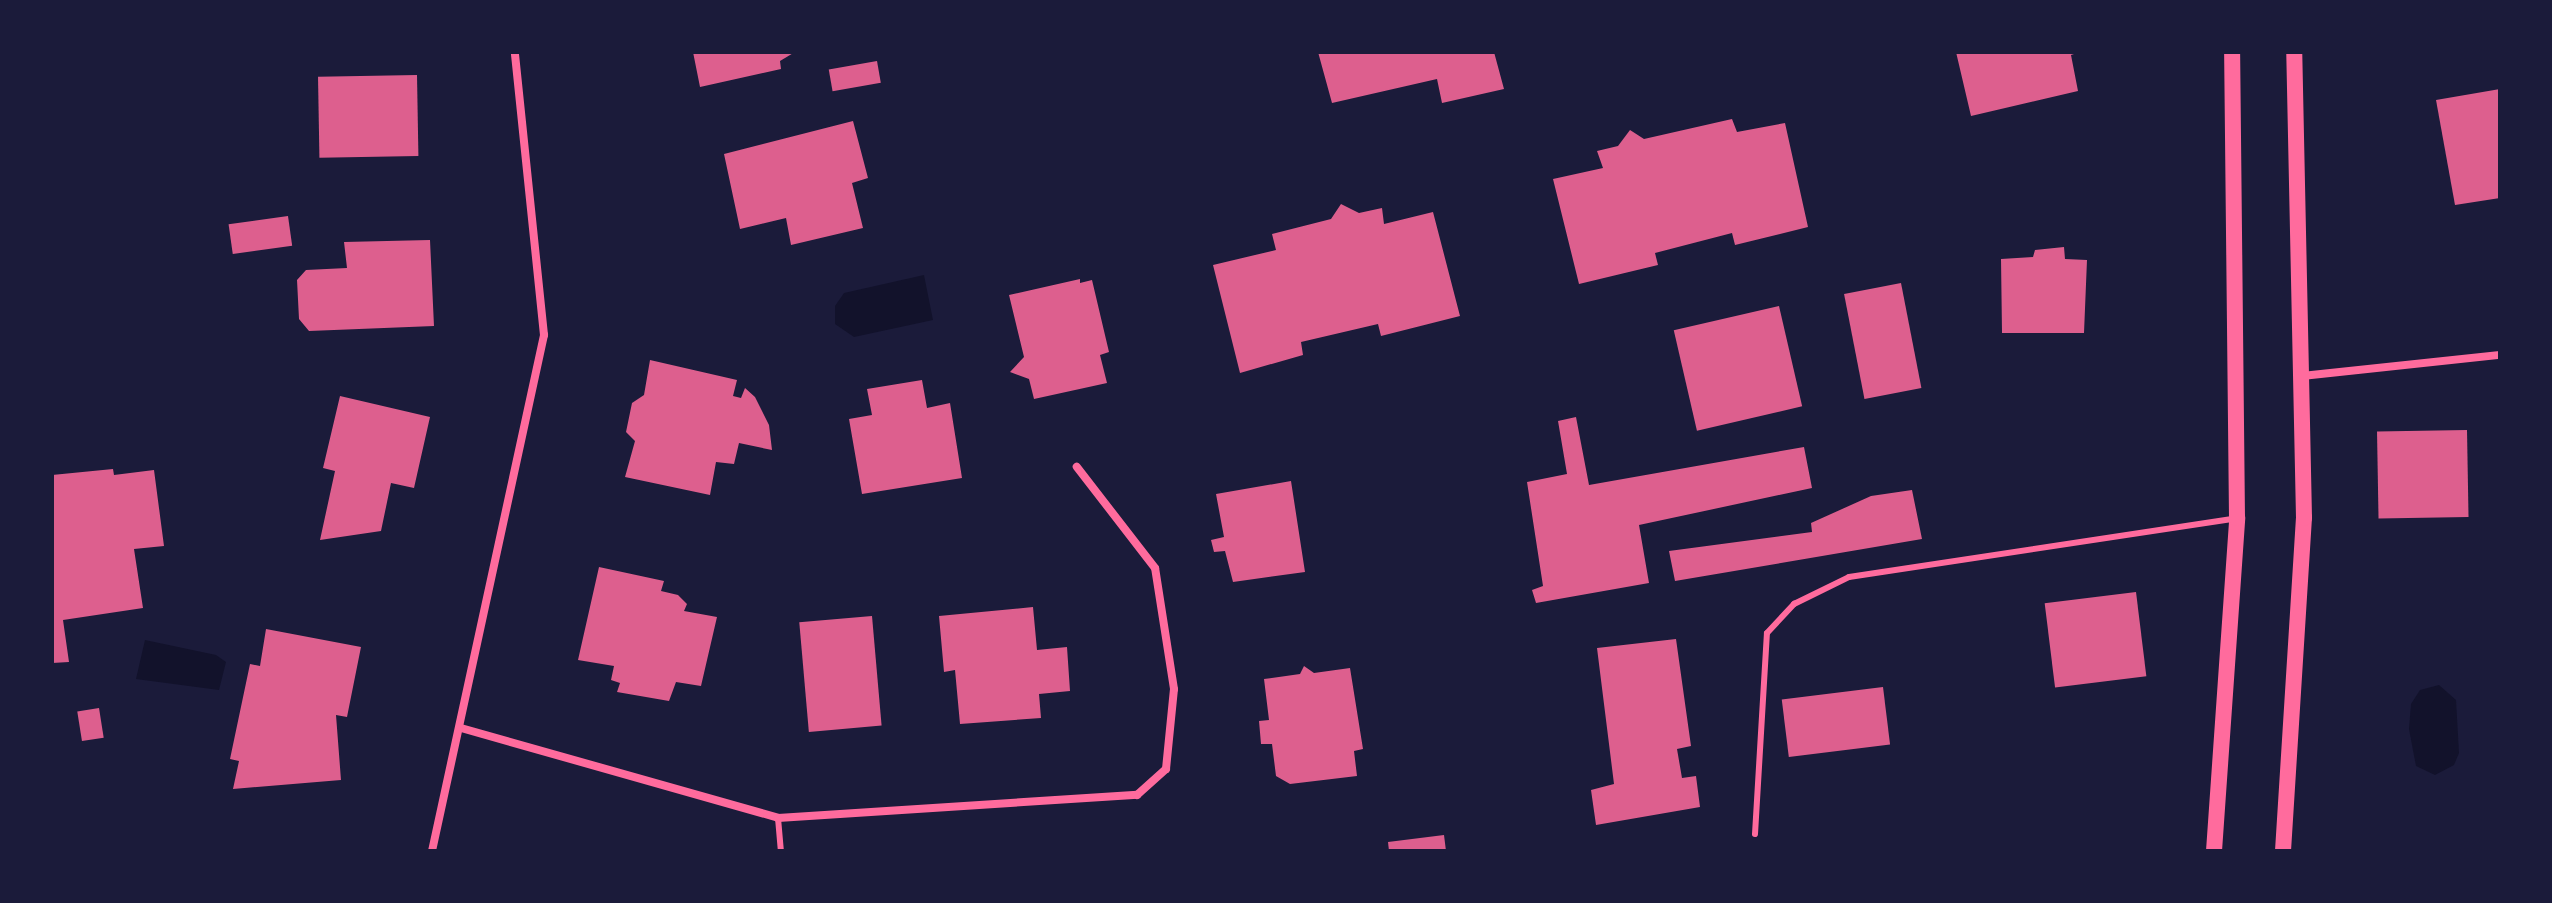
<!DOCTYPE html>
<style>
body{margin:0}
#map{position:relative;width:2552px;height:903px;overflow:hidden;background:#1b1b3a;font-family:Ubuntu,sans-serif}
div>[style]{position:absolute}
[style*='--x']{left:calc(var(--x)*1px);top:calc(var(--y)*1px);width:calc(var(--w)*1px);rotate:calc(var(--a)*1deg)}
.water>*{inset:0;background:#12122b}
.building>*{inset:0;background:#dd5f8e;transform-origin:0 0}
.service>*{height:6px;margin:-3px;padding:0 3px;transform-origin:3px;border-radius:3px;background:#ff6b9d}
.minor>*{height:8px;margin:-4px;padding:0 4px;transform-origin:4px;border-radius:4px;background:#ff6b9d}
.secondary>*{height:16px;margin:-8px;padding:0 8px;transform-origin:8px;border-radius:8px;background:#ff6b9d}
span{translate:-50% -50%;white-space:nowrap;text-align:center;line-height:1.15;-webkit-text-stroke:6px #1b1b3a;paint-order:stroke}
.frame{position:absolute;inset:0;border:54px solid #1b1b3a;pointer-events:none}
</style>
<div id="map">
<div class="water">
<div style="clip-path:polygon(924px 275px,933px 320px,854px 337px,835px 324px,835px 306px,844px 293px)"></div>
<div style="clip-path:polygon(145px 640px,216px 655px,226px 662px,219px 690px,136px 679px)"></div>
<div style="clip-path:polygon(2439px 685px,2456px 700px,2459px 753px,2454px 765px,2435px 775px,2416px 766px,2409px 729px,2411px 704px,2420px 690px)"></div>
</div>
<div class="building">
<div style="clip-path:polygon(693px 52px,795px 52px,780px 61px,781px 69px,700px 87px)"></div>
<div style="clip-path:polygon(1318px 52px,1494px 52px,1504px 89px,1442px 103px,1437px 79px,1332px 103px)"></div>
<div style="clip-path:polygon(1956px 52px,2080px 52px,2071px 55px,2078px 91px,1971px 116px)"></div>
<div style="left:877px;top:61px;width:22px;height:49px;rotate:80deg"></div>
<div style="left:417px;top:75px;width:81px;height:99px;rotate:89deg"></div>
<div style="clip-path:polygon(2500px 89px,2500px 198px,2455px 205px,2436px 100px)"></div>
<div style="clip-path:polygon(1732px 119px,1737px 132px,1785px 123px,1808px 227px,1735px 245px,1732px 233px,1655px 253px,1658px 265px,1579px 284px,1553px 179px,1603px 168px,1597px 151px,1618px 146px,1630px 130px,1644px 139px)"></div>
<div style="clip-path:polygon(853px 121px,868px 178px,852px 183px,863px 228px,791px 245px,786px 218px,740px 229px,724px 154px)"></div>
<div style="clip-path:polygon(1341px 204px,1359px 213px,1382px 208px,1384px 224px,1433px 212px,1460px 316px,1381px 336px,1378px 324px,1301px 342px,1303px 355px,1240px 373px,1213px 265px,1276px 250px,1272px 234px,1331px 219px)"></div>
<div style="left:288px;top:216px;width:30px;height:60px;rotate:82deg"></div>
<div style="clip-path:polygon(430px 240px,434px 326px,309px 331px,299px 319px,297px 280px,306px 270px,347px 268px,344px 242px)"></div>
<div style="clip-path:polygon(2064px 247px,2065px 259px,2087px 260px,2084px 333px,2002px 333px,2001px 259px,2033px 257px,2035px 250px)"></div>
<div style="clip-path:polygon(1080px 279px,1080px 283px,1092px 280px,1109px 352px,1100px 355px,1107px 383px,1034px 399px,1029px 379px,1010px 372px,1024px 357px,1009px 295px)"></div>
<div style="left:1901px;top:283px;width:107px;height:58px;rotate:79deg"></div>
<div style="left:1779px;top:306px;width:103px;height:108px;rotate:77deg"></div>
<div style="clip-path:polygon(650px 360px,737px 380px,733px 396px,741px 398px,745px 388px,755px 397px,769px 425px,772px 450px,739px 443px,734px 464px,716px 462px,710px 495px,625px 477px,635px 441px,626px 432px,632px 403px,644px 395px)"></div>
<div style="clip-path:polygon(922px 380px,927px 408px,950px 403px,962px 478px,862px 494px,849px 419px,872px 415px,867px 389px)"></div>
<div style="clip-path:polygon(340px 396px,430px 417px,414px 488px,391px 483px,381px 531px,320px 540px,335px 471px,323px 468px)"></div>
<div style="clip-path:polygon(1576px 417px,1589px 485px,1804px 447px,1812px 488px,1639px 525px,1649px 583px,1536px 603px,1532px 590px,1543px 586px,1527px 482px,1567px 474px,1558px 421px)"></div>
<div style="left:2467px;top:430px;width:87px;height:90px;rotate:89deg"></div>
<div style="clip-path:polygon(113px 469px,114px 475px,154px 470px,164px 546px,134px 549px,143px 608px,63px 620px,69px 662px,52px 663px,52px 475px)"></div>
<div style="clip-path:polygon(1291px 481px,1305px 572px,1233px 582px,1225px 551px,1214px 552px,1211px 540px,1224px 537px,1216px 494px)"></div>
<div style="clip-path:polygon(1912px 490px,1922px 539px,1675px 581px,1669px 551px,1812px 532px,1811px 523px,1871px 496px)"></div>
<div style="clip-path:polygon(599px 567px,664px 581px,661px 591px,678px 595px,687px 604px,684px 611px,717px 617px,701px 686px,676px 682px,669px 701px,617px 692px,620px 683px,611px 680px,614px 666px,578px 660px)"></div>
<div style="left:2136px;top:592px;width:85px;height:92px;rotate:83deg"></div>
<div style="clip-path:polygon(1033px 607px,1037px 650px,1067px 647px,1070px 691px,1039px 694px,1041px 718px,960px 724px,955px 670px,944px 672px,939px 616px)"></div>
<div style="left:872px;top:616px;width:110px;height:73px;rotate:85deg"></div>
<div style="clip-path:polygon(266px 629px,361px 647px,347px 717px,336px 715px,341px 780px,233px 789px,239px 761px,230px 759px,250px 664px,260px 666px)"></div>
<div style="clip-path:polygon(1676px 639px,1691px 746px,1677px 749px,1682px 778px,1696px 776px,1700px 807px,1596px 825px,1591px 790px,1614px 784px,1597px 648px)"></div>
<div style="clip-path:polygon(1304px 666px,1314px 673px,1350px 668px,1363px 749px,1354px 751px,1357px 776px,1290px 784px,1276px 776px,1272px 744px,1261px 744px,1259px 721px,1269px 720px,1264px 679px,1300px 674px)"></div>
<div style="left:1883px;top:687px;width:58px;height:102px;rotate:83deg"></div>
<div style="left:99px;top:708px;width:30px;height:22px;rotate:81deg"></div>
<div style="clip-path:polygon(1444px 835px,1446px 851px,1389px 851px,1388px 842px)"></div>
</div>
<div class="service">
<div style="--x:778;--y:818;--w:33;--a:85"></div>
<div style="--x:1755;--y:834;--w:201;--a:-86.6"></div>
<div style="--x:1767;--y:633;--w:40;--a:-47"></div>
<div style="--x:1794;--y:604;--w:61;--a:-26.1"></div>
<div style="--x:1849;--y:577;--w:389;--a:-8.6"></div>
</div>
<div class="minor">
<div style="--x:2302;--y:376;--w:199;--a:-6.1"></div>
<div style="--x:461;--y:728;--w:330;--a:15.8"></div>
<div style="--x:778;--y:818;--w:360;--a:-3.7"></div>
<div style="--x:1137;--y:795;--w:39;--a:-42"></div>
<div style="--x:1166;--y:769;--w:80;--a:-84.3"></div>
<div style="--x:1174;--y:689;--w:122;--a:-98.9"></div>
<div style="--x:1155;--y:568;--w:128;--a:-127.7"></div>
<div style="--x:432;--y:851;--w:528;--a:-77.75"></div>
<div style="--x:544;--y:335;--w:284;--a:-95.9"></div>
</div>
<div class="secondary">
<div style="--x:2214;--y:851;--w:334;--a:-86"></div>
<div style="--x:2237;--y:518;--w:466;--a:-90.6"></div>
<div style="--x:2283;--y:851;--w:334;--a:-86.4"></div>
<div style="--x:2304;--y:518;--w:466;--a:-91.2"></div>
</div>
<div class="frame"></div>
</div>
